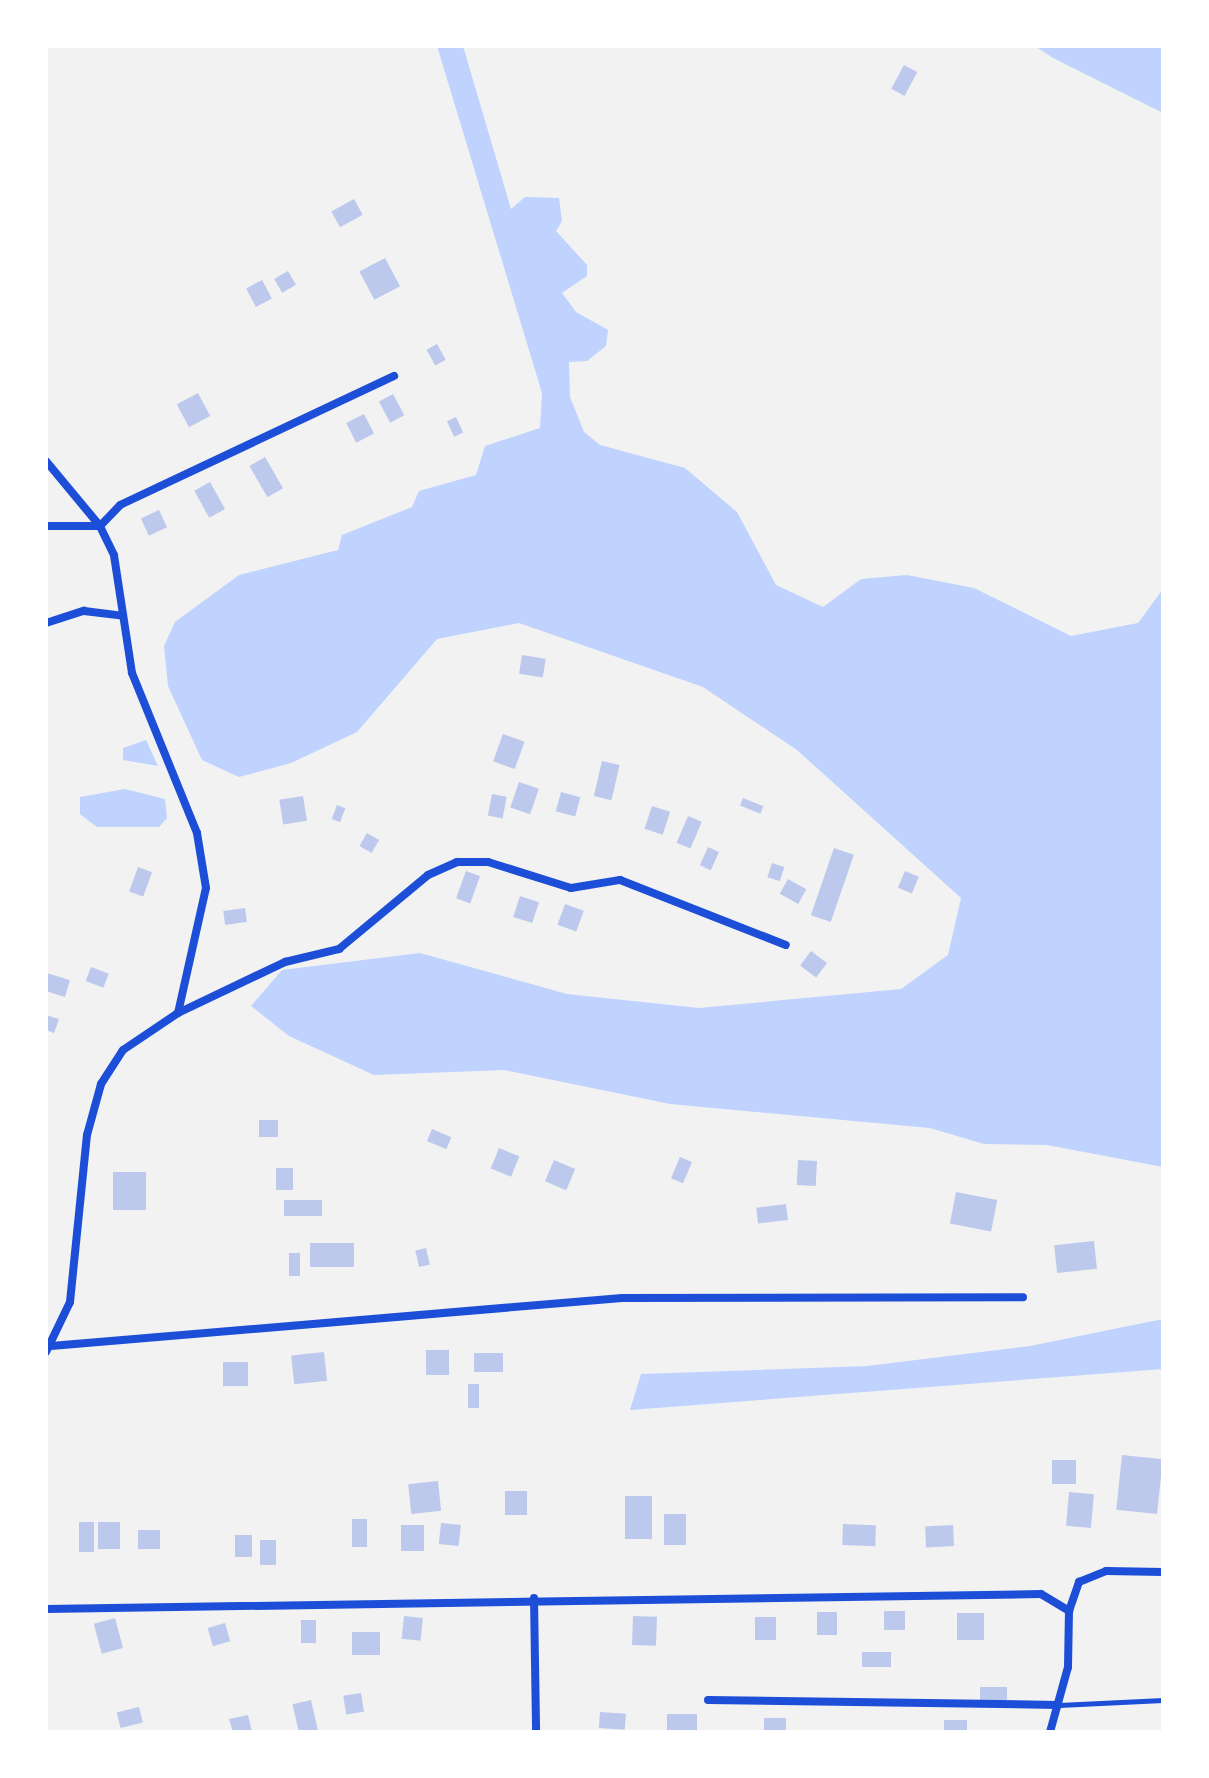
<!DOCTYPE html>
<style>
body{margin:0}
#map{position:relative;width:1209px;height:1778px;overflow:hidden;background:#f2f2f2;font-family:Lato,sans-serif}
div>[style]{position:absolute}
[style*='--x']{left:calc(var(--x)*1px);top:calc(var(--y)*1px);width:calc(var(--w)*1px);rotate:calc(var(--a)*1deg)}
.water>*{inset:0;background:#bfd3fe}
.building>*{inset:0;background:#bdc9ec;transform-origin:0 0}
.service>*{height:5px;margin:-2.5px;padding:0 2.5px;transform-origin:2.5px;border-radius:2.5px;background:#1d4ed8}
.minor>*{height:8px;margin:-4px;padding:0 4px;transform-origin:4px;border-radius:4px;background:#1d4ed8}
span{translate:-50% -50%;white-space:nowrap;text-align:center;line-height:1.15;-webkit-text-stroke:8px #fff;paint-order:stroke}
.frame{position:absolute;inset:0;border:48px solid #fff;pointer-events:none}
</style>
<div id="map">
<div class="water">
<div style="clip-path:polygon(437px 46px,463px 46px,511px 209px,525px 197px,559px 198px,562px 221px,556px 231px,587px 265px,587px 276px,562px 293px,576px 312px,608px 330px,606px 346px,587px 361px,569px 362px,570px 397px,584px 432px,600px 445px,685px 468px,737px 512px,776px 585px,823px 607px,861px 579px,907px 575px,974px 588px,1071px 636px,1138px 623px,1163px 589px,1163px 1167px,1047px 1145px,984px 1144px,930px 1128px,670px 1104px,504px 1070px,374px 1075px,289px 1036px,251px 1006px,282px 970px,420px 953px,567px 994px,699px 1008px,901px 989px,948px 955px,961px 898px,797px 750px,703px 687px,519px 623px,437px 639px,357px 732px,291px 763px,239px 777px,202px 760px,168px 686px,164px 646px,175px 622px,239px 575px,338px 550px,342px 535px,412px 507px,419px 491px,476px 475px,485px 446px,540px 428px,542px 393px)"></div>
<div style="clip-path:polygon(1035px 46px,1163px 46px,1163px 113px,1053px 58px)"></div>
<div style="clip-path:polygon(146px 740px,158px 766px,123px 760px,123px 748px)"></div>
<div style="clip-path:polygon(125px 789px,165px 799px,167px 818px,159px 827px,97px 827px,80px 814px,80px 797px)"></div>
<div style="clip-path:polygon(1163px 1319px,1163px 1369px,630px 1410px,641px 1374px,867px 1366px,1030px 1346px)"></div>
</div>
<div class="building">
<div style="left:904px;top:65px;width:15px;height:27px;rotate:28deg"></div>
<div style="left:354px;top:199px;width:18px;height:26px;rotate:61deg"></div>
<div style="left:385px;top:258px;width:32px;height:29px;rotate:62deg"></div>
<div style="left:288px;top:271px;width:16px;height:16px;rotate:60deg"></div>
<div style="left:262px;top:280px;width:21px;height:18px;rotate:62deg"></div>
<div style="left:437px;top:344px;width:18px;height:12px;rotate:61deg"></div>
<div style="left:198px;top:393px;width:26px;height:24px;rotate:62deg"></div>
<div style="left:393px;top:394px;width:24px;height:16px;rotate:62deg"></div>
<div style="left:364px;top:414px;width:22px;height:20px;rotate:63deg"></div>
<div style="left:456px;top:417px;width:17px;height:10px;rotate:65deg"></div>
<div style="left:265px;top:457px;width:36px;height:18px;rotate:60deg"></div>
<div style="left:210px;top:482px;width:31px;height:18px;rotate:61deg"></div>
<div style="left:159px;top:510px;width:19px;height:20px;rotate:65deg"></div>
<div style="left:522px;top:655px;width:24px;height:19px;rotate:9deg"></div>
<div style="left:503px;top:734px;width:23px;height:29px;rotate:20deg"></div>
<div style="left:602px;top:761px;width:18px;height:36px;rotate:13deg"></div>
<div style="left:519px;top:782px;width:21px;height:27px;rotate:19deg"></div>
<div style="left:561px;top:792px;width:20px;height:20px;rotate:15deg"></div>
<div style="left:492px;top:794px;width:15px;height:22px;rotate:11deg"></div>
<div style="left:303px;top:796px;width:25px;height:24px;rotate:81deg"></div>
<div style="left:743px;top:798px;width:22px;height:8px;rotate:22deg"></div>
<div style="left:337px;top:805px;width:9px;height:15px;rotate:21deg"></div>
<div style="left:652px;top:806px;width:19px;height:24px;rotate:18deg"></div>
<div style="left:688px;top:816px;width:15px;height:29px;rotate:23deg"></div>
<div style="left:367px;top:833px;width:14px;height:15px;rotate:30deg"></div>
<div style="left:708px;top:847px;width:12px;height:20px;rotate:24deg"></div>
<div style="left:834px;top:848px;width:21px;height:71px;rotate:19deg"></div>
<div style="left:772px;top:863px;width:13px;height:15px;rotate:18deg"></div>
<div style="left:138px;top:867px;width:15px;height:26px;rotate:20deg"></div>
<div style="left:466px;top:871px;width:15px;height:29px;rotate:20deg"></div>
<div style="left:905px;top:871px;width:15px;height:18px;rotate:23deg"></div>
<div style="left:788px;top:879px;width:21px;height:17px;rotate:29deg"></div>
<div style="left:520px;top:896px;width:20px;height:22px;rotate:18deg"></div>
<div style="left:565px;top:904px;width:20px;height:22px;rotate:20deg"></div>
<div style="left:245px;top:908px;width:14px;height:22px;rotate:82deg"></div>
<div style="left:811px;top:951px;width:20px;height:18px;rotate:37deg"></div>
<div style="left:91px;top:967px;width:19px;height:15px;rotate:21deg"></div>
<div style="clip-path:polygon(46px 973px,70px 980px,65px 997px,46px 991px)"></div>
<div style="clip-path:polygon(46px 1015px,59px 1019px,54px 1033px,46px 1030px)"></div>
<div style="left:259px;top:1120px;width:19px;height:17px"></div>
<div style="left:432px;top:1129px;width:21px;height:13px;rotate:23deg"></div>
<div style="left:499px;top:1148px;width:22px;height:22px;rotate:22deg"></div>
<div style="left:680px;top:1157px;width:13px;height:23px;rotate:23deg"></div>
<div style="left:554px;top:1160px;width:23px;height:23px;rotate:23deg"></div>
<div style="left:798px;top:1160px;width:19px;height:25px;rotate:3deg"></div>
<div style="left:276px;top:1168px;width:17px;height:22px"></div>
<div style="left:113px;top:1172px;width:33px;height:38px"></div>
<div style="left:956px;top:1192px;width:42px;height:32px;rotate:11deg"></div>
<div style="left:284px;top:1200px;width:38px;height:16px"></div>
<div style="left:786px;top:1204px;width:16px;height:30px;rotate:83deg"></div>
<div style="left:1094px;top:1241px;width:28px;height:40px;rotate:84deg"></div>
<div style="left:354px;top:1243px;width:24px;height:44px;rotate:90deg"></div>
<div style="left:426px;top:1248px;width:17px;height:11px;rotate:77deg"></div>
<div style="left:289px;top:1253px;width:11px;height:23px"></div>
<div style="left:426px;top:1350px;width:23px;height:25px"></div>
<div style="left:324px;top:1352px;width:29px;height:33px;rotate:84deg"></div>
<div style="left:474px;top:1353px;width:29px;height:19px"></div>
<div style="left:223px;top:1362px;width:25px;height:24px"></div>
<div style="left:468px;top:1384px;width:11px;height:24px"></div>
<div style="left:1122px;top:1455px;width:41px;height:55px;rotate:6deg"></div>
<div style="left:1052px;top:1460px;width:24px;height:24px"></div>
<div style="left:438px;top:1481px;width:30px;height:30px;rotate:84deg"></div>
<div style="left:505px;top:1491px;width:22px;height:24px"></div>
<div style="left:1069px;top:1492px;width:25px;height:34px;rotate:5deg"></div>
<div style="left:625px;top:1496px;width:27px;height:43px"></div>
<div style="left:664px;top:1514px;width:22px;height:31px"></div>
<div style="left:352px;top:1519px;width:15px;height:28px"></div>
<div style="left:79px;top:1522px;width:15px;height:30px"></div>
<div style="left:98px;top:1522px;width:22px;height:27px"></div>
<div style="left:441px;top:1523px;width:20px;height:21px;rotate:6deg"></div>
<div style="left:843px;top:1524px;width:33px;height:21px;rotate:2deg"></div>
<div style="left:401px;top:1525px;width:23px;height:26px"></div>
<div style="left:953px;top:1525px;width:21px;height:28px;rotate:87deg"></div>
<div style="left:138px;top:1530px;width:22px;height:19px"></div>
<div style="left:235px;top:1535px;width:17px;height:22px"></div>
<div style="left:260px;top:1540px;width:16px;height:25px"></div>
<div style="left:884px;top:1611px;width:21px;height:19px"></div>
<div style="left:817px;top:1612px;width:20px;height:23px"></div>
<div style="left:957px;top:1613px;width:27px;height:27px"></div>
<div style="left:404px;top:1616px;width:19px;height:23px;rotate:6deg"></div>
<div style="left:633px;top:1616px;width:24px;height:29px;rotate:2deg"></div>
<div style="left:755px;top:1617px;width:21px;height:23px"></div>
<div style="left:115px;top:1618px;width:31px;height:22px;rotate:75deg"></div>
<div style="left:301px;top:1620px;width:15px;height:23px"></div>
<div style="left:225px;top:1623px;width:19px;height:18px;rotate:74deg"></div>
<div style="left:352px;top:1632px;width:28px;height:23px"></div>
<div style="left:862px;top:1652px;width:29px;height:15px"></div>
<div style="left:980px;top:1687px;width:27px;height:13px"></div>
<div style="left:361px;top:1693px;width:19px;height:18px;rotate:81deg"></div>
<div style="left:311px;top:1700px;width:31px;height:19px;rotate:77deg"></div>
<div style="left:139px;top:1707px;width:16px;height:23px;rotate:76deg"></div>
<div style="left:600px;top:1712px;width:26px;height:16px;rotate:4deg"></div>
<div style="left:667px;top:1714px;width:30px;height:18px"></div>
<div style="clip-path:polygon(248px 1715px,252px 1732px,233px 1732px,229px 1719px)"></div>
<div style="left:764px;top:1718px;width:22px;height:14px"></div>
<div style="left:944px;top:1720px;width:23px;height:12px"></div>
</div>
<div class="service">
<div style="--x:1059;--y:1705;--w:104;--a:-2.8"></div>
</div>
<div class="minor">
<div style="--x:46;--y:461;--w:85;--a:50.3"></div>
<div style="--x:100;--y:526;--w:54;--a:180"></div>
<div style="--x:46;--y:623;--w:40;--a:-18"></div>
<div style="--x:84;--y:611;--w:38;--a:7"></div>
<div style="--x:178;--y:1013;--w:119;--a:-25.5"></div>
<div style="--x:285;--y:962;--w:56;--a:-13.5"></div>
<div style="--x:339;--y:949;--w:116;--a:-39.7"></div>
<div style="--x:428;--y:875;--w:32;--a:-24"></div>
<div style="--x:457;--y:862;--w:31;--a:0"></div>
<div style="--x:488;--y:862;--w:87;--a:17.4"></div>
<div style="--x:571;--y:888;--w:50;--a:-9.3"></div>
<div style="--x:620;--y:880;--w:178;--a:21.4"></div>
<div style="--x:51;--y:1346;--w:573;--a:-4.81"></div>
<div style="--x:622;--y:1298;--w:401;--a:-0.1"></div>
<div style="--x:46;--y:1352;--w:55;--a:-64.4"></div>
<div style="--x:70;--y:1302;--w:168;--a:-84.2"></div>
<div style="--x:87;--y:1135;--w:53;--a:-74.6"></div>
<div style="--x:101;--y:1084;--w:40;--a:-57.1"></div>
<div style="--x:123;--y:1050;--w:66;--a:-33.9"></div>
<div style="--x:178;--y:1013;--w:128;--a:-77.4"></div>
<div style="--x:206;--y:888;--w:56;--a:-99.3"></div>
<div style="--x:197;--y:833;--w:173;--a:-112.1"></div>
<div style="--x:132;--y:673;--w:119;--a:-98.7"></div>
<div style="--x:114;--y:555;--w:32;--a:-116"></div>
<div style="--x:100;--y:526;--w:29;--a:-46"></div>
<div style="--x:120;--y:505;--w:303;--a:-25.2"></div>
<div style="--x:534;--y:1598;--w:134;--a:89.1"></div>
<div style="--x:46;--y:1609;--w:995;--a:-0.86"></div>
<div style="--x:1041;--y:1594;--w:33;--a:31"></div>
<div style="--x:708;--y:1700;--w:350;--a:0.8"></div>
<div style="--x:1050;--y:1732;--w:67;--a:-74.5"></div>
<div style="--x:1068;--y:1667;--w:56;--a:-89"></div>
<div style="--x:1069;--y:1611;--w:31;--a:-71"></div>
<div style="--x:1079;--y:1582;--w:29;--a:-22"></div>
<div style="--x:1106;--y:1571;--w:57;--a:1"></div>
</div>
<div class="frame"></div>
</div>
